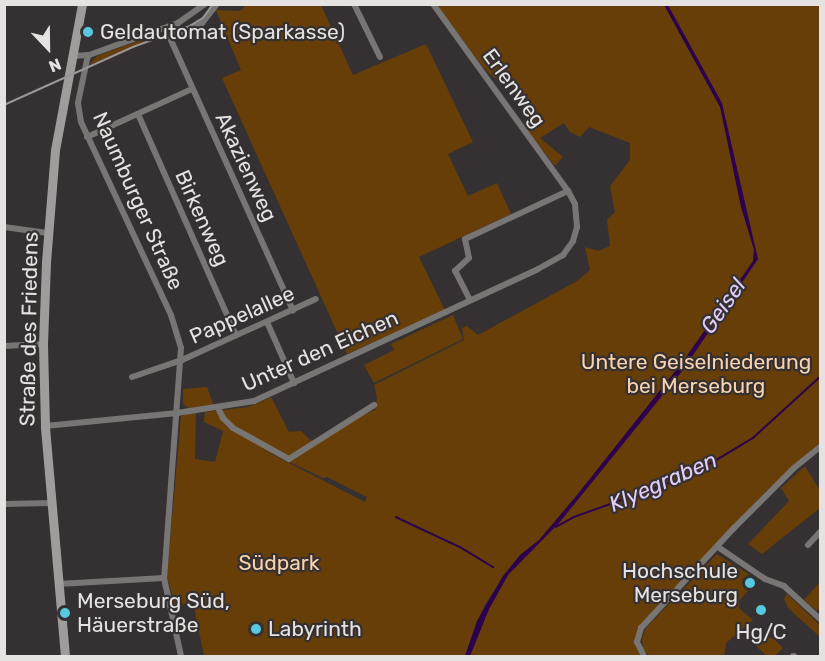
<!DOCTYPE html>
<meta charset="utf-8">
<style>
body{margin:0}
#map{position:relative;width:825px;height:661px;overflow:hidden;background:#353031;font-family:Rubik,sans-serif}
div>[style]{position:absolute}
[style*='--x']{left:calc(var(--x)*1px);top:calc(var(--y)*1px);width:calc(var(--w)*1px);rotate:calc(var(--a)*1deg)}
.green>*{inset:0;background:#683e08}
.water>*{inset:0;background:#2d004d}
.stream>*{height:1.5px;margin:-0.75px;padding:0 0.75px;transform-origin:0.75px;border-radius:0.75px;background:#2d004d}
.street>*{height:6px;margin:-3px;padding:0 3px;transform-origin:3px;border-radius:3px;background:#787675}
.secondary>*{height:9px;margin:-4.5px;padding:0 4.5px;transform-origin:4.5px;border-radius:4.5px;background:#a09c9b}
.tram>*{height:1.5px;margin:-0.75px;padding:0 0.75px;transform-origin:0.75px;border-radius:0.75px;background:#9a9697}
.dots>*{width:16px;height:16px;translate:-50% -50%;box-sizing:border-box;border:3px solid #353031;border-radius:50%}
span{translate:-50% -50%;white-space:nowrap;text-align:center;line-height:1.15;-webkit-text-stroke:4.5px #353031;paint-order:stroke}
.poi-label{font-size:21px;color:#e5e2e2}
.left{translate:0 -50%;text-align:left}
.right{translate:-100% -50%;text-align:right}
.street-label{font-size:21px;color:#e5e2e2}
.park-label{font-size:21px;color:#f8d3af}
.water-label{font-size:22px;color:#e0cdf9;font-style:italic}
.frame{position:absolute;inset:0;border:6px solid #e5e2e2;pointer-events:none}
.north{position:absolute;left:18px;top:18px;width:60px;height:60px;-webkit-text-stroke:4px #353031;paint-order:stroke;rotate:158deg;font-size:16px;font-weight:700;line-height:24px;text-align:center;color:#e5e2e2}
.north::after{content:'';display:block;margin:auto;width:21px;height:27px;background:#e5e2e2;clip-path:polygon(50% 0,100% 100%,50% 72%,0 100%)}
</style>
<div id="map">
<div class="green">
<div style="clip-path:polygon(246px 5px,321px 5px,353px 75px,426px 44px,473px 142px,448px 154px,468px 196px,497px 183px,511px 214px,419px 257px,445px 310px,347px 354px,222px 78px,241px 70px,216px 10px,240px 11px)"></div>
<div style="clip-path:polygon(evenodd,437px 5px,820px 5px,820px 443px,766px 491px,638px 628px,635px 644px,641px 656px,470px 656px,489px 609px,507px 577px,505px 574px,484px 606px,465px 656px,204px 656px,193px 602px,175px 606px,167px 576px,181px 416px,196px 412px,195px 459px,215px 462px,223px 431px,204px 422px,205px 412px,248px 407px,271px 397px,289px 432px,301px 431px,310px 440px,317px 441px,347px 421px,375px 410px,377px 397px,374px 385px,464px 340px,462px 328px,467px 326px,478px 335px,577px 281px,590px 270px,585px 247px,598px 251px,610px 246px,607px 220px,615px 212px,610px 186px,630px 160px,630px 143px,589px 127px,580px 137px,570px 132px,564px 123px,540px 138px,563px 157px,555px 166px,523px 125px,533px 113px,515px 88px,493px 77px,483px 67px,437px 5px,248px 442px,323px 478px,327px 477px,367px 497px,365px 502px,248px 442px)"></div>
<div style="clip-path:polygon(141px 40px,145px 41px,89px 65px,97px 56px)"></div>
<div style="clip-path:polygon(453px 315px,463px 339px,374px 383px,364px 365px,394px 350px,391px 344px)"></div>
<div style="clip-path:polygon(207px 387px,214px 406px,189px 408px,183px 404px,183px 389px)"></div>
<div style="clip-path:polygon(805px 466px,820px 491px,820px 508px,762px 554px,748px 544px,789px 501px,781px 488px)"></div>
<div style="clip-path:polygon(717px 554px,758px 580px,739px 601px,739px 608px,753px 620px,726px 643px,724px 656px,649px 656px,643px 649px,642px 638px,646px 628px)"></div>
<div style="clip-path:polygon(820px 582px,820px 607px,817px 611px,804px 600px)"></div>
<div style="clip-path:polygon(787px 594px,820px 625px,820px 637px,788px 608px,784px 599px)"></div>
<div style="clip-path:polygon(763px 635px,774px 639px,783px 648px,775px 656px,767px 656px,754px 644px)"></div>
</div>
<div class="water">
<div style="clip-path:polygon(664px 5px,668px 5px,722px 103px,758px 259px,683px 370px,559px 523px,508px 575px,489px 609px,470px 656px,465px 656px,477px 621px,503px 576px,520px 555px,539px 540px,577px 495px,684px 360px,753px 261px,754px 250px,741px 207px,720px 107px)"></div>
</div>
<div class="stream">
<div style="--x:396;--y:517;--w:71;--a:25.1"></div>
<div style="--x:460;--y:547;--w:39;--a:31"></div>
<div style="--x:556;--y:527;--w:21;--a:-29"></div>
<div style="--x:574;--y:517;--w:110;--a:-19.6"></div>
<div style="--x:678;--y:480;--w:42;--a:-27.2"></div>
<div style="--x:715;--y:461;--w:44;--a:-31.2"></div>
<div style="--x:753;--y:438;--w:91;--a:-42.3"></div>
</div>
<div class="street">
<div style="--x:217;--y:4;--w:24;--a:128"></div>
<div style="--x:202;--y:23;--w:35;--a:155"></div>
<div style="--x:170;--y:38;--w:299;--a:65.7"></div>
<div style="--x:354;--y:4;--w:59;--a:63.9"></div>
<div style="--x:88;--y:55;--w:49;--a:101.8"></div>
<div style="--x:78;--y:103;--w:19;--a:81"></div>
<div style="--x:81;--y:122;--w:213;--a:65"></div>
<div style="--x:171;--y:315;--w:34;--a:73"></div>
<div style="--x:181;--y:348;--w:231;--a:94.2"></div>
<div style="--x:164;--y:578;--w:80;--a:77.7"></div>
<div style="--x:72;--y:56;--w:17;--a:-3"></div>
<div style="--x:89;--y:55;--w:95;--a:-19.8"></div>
<div style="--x:178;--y:23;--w:33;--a:-35"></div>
<div style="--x:138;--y:114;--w:242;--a:66.1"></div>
<div style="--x:87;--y:137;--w:115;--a:-24.6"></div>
<div style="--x:4;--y:227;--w:44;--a:7.8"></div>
<div style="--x:470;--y:300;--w:33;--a:-117"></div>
<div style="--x:455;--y:271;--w:19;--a:-43"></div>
<div style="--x:469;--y:258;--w:19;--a:-102"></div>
<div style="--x:465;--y:239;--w:114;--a:-25"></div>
<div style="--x:267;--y:322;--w:67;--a:66.1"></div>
<div style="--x:4;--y:346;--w:39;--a:-3"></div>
<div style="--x:132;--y:377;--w:53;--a:-18.8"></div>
<div style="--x:182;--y:360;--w:147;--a:-24.5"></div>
<div style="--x:218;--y:408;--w:11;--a:63"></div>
<div style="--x:223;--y:418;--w:14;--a:45"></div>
<div style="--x:233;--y:428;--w:64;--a:29"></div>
<div style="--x:289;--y:459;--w:101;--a:-32.4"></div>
<div style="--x:45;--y:426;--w:133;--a:-5.6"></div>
<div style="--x:177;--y:413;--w:78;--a:-8.9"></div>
<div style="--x:254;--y:401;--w:313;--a:-24.9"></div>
<div style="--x:538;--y:269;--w:29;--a:-29"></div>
<div style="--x:563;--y:255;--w:17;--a:-54"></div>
<div style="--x:573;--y:241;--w:15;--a:-74"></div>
<div style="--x:577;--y:227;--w:23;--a:-95"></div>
<div style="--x:575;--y:204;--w:15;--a:-118"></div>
<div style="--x:568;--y:191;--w:231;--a:-125.8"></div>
<div style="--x:4;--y:504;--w:47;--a:-1.2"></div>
<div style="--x:808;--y:545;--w:18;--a:-47"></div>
<div style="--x:718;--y:547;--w:57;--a:34.2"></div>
<div style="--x:765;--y:579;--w:20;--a:20"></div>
<div style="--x:784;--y:586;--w:49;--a:42.5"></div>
<div style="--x:58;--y:584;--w:106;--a:-3.2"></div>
<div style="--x:644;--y:656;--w:16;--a:-117"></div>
<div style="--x:637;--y:642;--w:15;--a:-74"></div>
<div style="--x:641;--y:628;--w:137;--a:-47.1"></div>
<div style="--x:734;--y:528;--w:85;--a:-45"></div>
<div style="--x:794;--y:468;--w:33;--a:-39"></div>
<div style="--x:793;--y:656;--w:1;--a:0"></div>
</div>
<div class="secondary">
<div style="--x:65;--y:656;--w:231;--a:-95"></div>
<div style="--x:45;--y:426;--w:82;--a:-91.4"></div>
<div style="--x:43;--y:344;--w:82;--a:-87.9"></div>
<div style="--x:46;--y:262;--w:112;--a:-85.4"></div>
<div style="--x:55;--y:150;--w:148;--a:-79.5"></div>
</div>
<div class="tram">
<div style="--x:4;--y:105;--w:141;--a:-24.2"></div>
<div style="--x:133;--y:47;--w:61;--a:-20.2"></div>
<div style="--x:190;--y:26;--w:15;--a:-32"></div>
<div style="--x:203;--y:18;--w:17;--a:-54"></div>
</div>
<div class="dots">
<div style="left:88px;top:32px;background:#56c9e1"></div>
<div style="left:750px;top:583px;background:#56c9e1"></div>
<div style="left:761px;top:610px;background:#56c9e1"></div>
<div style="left:65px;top:613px;background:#56c9e1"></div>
<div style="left:256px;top:629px;background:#56c9e1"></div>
</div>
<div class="poi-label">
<span class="left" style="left:100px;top:32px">Geldautomat (Sparkasse)</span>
<span class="right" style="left:738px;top:583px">Hochschule<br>Merseburg</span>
<span class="left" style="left:77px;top:613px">Merseburg Süd,<br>Häuerstraße</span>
<span class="left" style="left:268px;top:629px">Labyrinth</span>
<span style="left:761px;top:632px">Hg/C</span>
</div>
<div class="street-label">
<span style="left:514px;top:88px;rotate:54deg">Erlenweg</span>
<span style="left:246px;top:167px;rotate:65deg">Akazienweg</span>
<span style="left:138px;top:201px;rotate:66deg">Naumburger Straße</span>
<span style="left:202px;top:218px;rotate:66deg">Birkenweg</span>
<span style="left:242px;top:315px;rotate:-24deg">Pappelallee</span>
<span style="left:29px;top:329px;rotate:-89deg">Straße des Friedens</span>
<span style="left:320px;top:351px;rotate:-24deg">Unter den Eichen</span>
</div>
<div class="park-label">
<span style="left:696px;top:374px">Untere Geiselniederung<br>bei Merseburg</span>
<span style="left:279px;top:563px">Südpark</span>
</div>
<div class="water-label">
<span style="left:723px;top:306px;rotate:-55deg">Geisel</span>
<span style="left:663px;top:482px;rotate:-24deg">Klyegraben</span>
</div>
<div class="frame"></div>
<div class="north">N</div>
</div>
